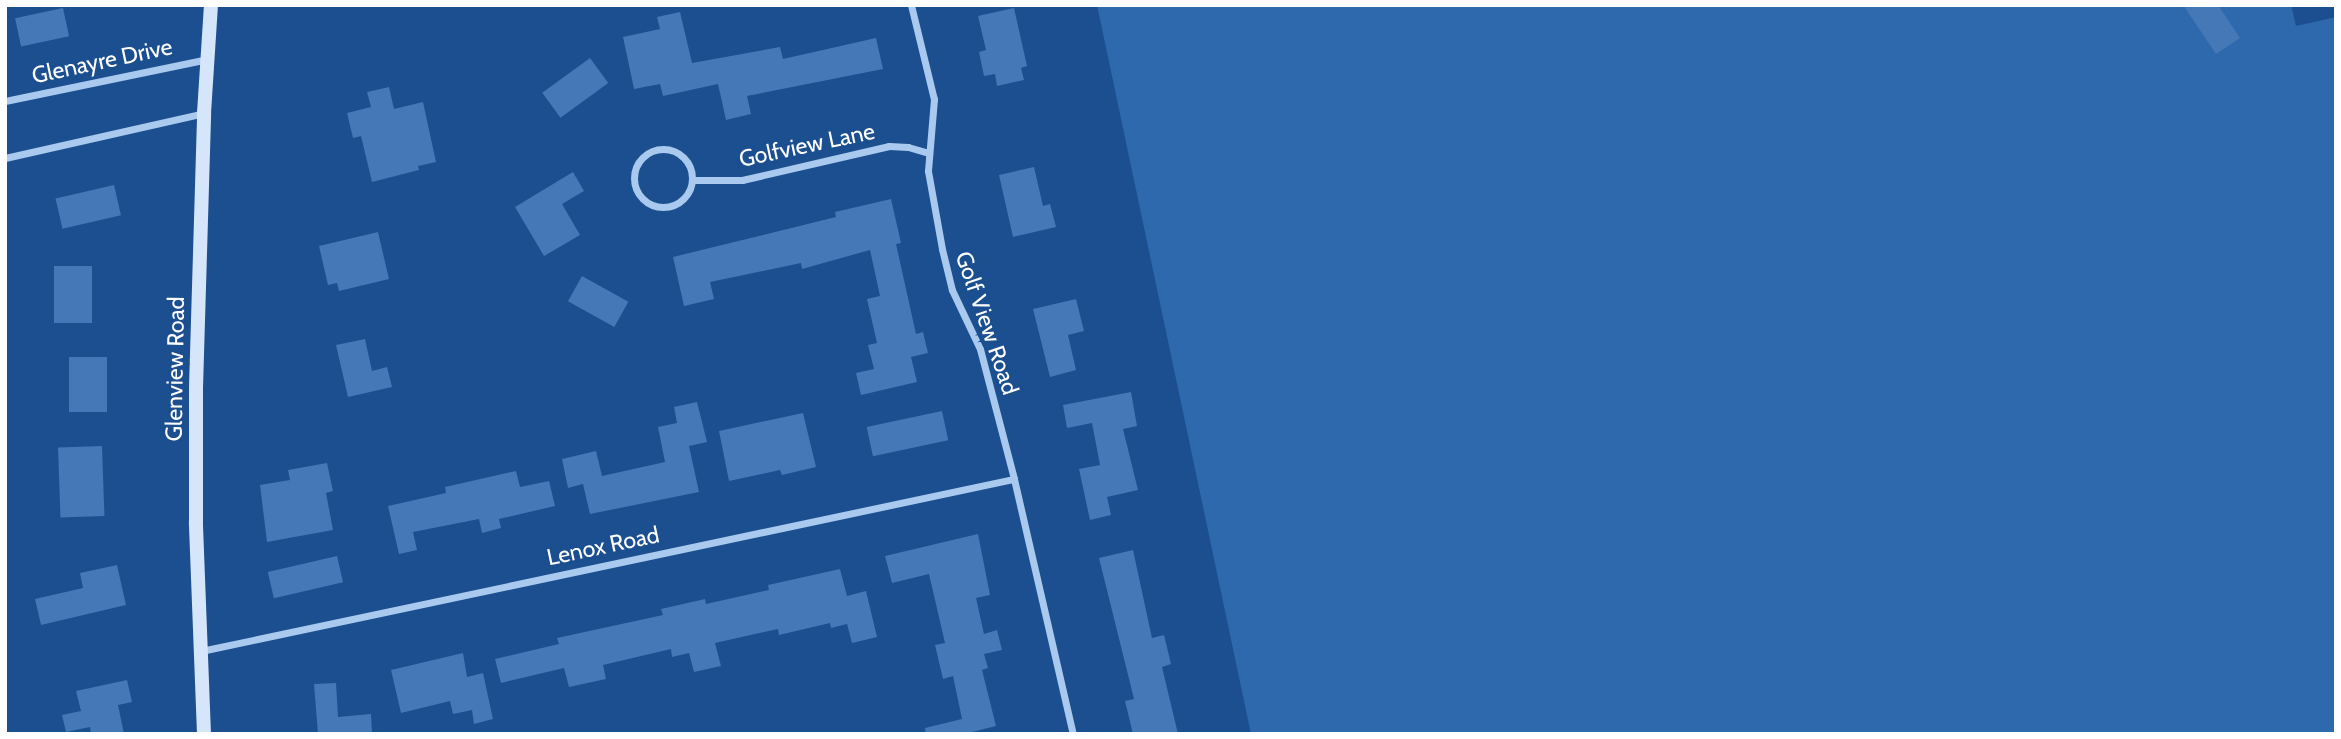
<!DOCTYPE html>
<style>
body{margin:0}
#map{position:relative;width:2341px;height:739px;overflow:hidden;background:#1b4f8f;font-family:Cabin,sans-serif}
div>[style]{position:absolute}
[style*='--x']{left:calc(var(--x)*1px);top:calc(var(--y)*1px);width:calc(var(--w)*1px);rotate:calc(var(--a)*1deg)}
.green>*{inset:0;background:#2e69ad}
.building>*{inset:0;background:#4478b7;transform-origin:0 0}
.minor>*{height:7px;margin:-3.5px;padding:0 3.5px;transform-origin:3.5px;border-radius:3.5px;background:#a9c9ee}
.minor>.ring{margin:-3.5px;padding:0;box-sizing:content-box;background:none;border:7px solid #a9c9ee;border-radius:50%}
.secondary>*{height:14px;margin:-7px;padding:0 7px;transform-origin:7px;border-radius:7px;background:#d6e6fa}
span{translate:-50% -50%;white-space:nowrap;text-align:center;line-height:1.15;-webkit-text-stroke:5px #1b4f8f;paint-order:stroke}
.street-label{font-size:23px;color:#fff}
.frame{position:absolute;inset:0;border:7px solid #fff;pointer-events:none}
</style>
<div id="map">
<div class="green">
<div style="clip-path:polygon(1097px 5px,2291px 5px,2296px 26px,2336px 17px,2336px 734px,1251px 734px)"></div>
</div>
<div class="building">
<div style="clip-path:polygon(2183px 5px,2218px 5px,2240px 38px,2216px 54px)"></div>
<div style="left:63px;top:8px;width:29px;height:49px;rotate:78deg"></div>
<div style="clip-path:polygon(1014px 8px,1027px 66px,1021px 68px,1024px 80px,997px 86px,995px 74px,984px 76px,979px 52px,986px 50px,978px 16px)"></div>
<div style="clip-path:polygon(680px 12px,692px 63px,780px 47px,783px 59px,876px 38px,883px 69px,747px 96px,751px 114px,726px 120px,718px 84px,663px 96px,660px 84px,634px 89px,623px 37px,660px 29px,657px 17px)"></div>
<div style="left:590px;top:58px;width:31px;height:59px;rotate:54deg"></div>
<div style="clip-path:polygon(389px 87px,394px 109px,423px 102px,436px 162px,418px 166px,419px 170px,372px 182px,361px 136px,353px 138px,347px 113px,371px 107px,367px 92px)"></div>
<div style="clip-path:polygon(1034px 167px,1043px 206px,1050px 204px,1056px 227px,1013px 237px,999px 175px)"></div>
<div style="clip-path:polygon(573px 172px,584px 191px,562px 204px,580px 235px,544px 256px,515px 207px)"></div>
<div style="left:114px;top:185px;width:31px;height:60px;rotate:77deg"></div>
<div style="clip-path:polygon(891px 199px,901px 243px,896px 244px,916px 334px,923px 332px,928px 353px,911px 357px,917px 382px,861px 395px,856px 373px,874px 369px,868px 345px,877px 343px,867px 299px,880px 296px,870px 250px,802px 269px,801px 263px,710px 282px,714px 299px,684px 306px,673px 257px,836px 217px,835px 212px)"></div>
<div style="clip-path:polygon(378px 232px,389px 279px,339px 291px,337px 283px,328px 285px,319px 246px)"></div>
<div style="left:54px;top:266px;width:38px;height:57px"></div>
<div style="left:582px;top:276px;width:53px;height:29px;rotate:29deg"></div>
<div style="clip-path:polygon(1076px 299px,1084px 331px,1068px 335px,1076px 370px,1050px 377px,1033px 309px)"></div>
<div style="clip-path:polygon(365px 339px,372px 371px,387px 367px,392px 387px,348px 397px,336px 345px)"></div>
<div style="left:69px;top:357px;width:38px;height:55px"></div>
<div style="clip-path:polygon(1131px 392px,1137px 426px,1123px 429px,1138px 490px,1107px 497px,1111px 515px,1090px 520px,1079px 469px,1100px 465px,1092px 423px,1067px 428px,1063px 405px)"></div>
<div style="clip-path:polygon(697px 402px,707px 442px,689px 446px,699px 492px,590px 514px,583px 484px,568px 488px,562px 459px,596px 451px,602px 476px,665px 462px,658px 427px,677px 423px,674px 407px)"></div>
<div style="left:942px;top:411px;width:30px;height:77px;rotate:78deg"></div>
<div style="clip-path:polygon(803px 413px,816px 467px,782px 475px,780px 470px,729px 481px,719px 431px)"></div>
<div style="left:102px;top:446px;width:70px;height:44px;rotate:88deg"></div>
<div style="clip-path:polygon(327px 463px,333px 491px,326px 493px,333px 530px,267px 542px,260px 485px,290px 480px,288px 470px)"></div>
<div style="clip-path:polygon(516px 471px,520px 487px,549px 481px,555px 506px,499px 519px,501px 528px,482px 533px,479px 519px,413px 532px,417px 550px,399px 554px,388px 506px,446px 493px,445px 487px)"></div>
<div style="clip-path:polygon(978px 534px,990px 595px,976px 598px,984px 634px,997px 630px,1002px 650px,984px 654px,988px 668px,982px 670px,996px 726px,964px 734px,926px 734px,925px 728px,962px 719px,953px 676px,943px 679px,935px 645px,945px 643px,929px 574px,892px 583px,885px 556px)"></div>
<div style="clip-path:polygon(1133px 550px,1152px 638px,1164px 635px,1171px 664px,1162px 667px,1178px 734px,1133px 734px,1125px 701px,1134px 699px,1099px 558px)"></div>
<div style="left:337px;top:556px;width:27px;height:71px;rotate:77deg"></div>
<div style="clip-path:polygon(117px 565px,126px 605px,41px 625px,35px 599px,83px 588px,80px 573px)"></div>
<div style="clip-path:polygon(840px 569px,847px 596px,866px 591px,877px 637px,852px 643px,847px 624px,831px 628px,830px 623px,779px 635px,778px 629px,715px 643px,721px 666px,694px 672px,689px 653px,672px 657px,671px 649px,603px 665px,606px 679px,569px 687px,564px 668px,501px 683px,495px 659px,559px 644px,557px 638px,663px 615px,661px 609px,705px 599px,706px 604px,769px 590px,768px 585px)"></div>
<div style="clip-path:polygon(463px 653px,467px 677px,483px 673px,493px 719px,474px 724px,472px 710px,453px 714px,450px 701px,401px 713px,391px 670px)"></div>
<div style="clip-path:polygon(127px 680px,132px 702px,118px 705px,124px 734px,91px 734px,90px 727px,66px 732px,62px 715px,81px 711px,76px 691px)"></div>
<div style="clip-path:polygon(336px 683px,338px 717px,371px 714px,372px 734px,318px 734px,314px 684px)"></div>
</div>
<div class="minor">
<div style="--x:911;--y:5;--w:97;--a:76.3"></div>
<div style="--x:934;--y:99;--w:72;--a:94.8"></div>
<div style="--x:928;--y:171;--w:79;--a:79.8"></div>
<div style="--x:942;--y:249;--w:42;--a:76.3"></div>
<div style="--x:952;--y:290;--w:65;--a:64.6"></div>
<div style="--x:980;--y:349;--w:134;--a:75.3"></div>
<div style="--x:1014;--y:479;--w:262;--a:77"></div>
<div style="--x:5;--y:101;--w:206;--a:-11.7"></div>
<div class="ring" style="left:634px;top:149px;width:51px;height:51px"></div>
<div style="--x:5;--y:158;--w:204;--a:-12.7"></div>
<div style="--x:692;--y:180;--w:50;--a:0"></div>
<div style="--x:742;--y:180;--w:151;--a:-13"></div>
<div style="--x:889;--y:146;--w:19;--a:3"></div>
<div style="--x:908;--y:147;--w:22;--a:16"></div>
<div style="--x:201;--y:651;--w:831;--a:-11.95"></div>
</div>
<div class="secondary">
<div style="--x:204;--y:734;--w:212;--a:-92.2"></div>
<div style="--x:196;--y:522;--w:134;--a:-90"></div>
<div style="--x:196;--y:388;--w:275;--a:-88.3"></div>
<div style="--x:204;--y:113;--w:108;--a:-86.3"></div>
</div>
<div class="street-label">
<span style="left:102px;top:61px;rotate:-12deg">Glenayre Drive</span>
<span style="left:807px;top:145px;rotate:-12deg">Golfview Lane</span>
<span style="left:987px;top:323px;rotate:71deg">Golf View Road</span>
<span style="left:175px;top:369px;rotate:-89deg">Glenview Road</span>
<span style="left:603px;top:546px;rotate:-12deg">Lenox Road</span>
</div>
<div class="frame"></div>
</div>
